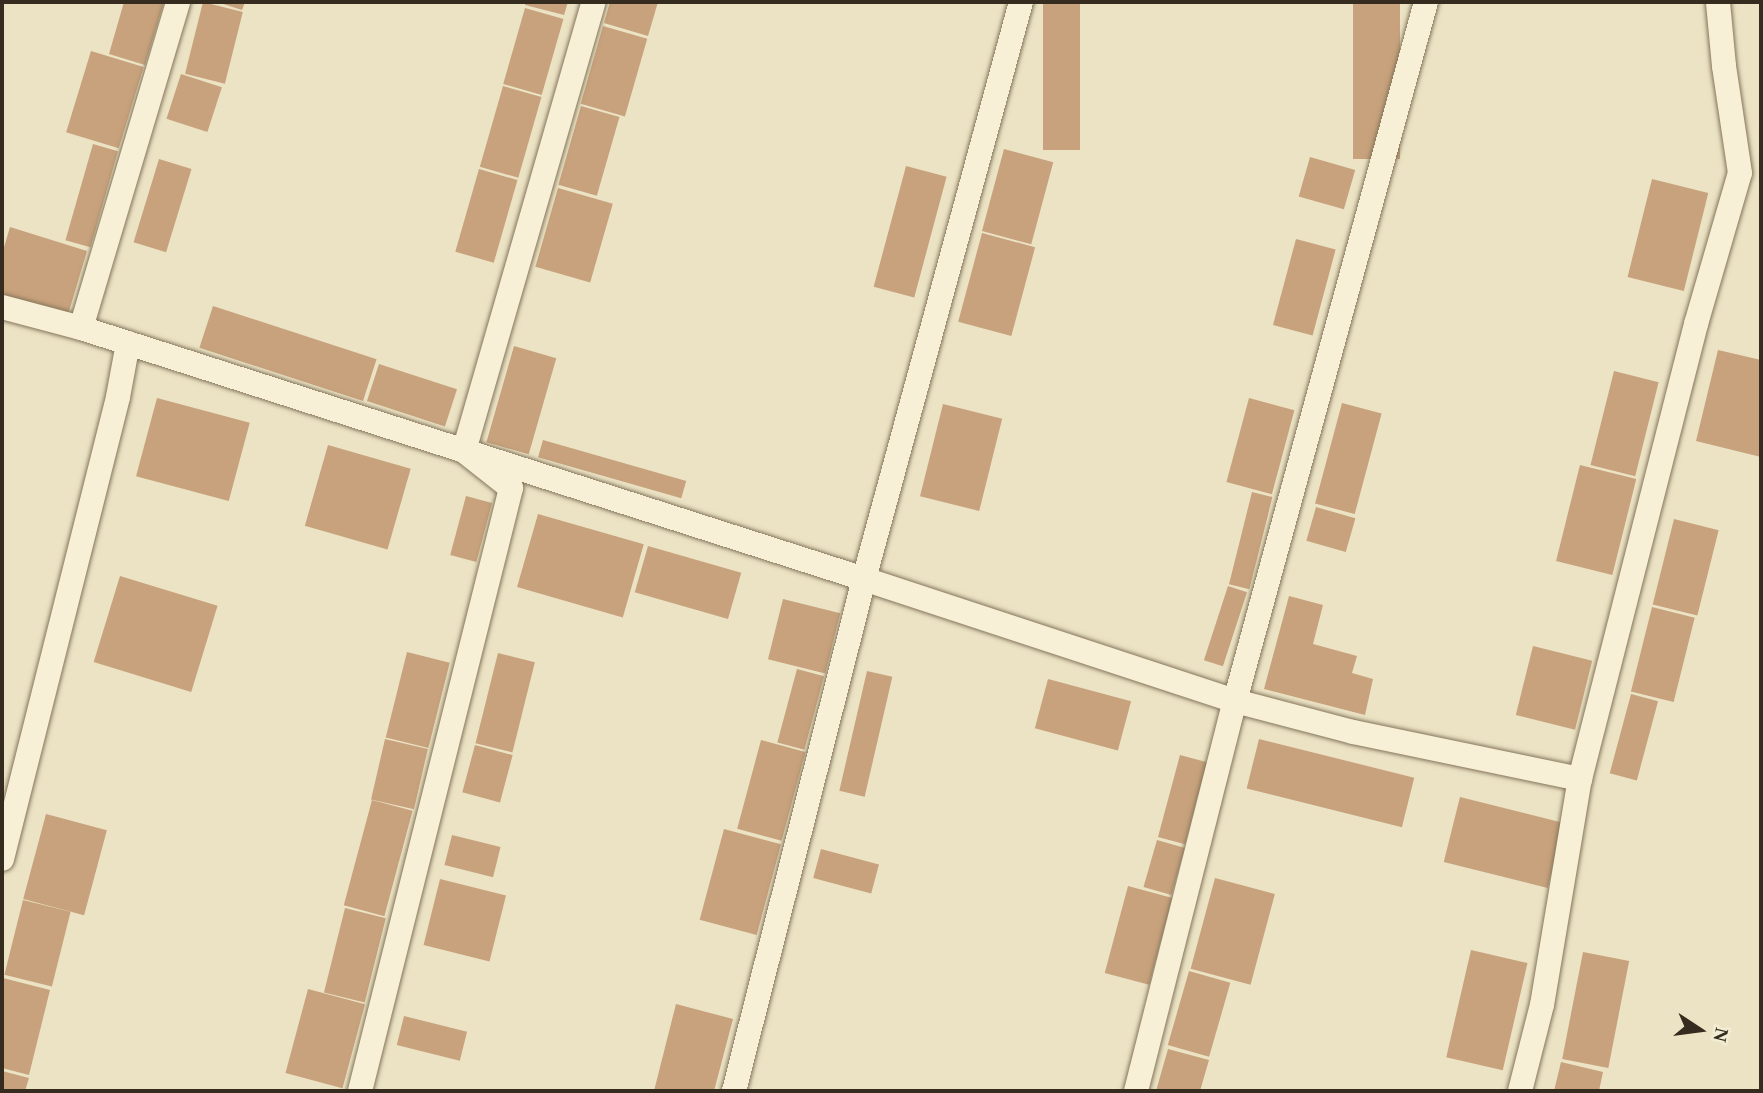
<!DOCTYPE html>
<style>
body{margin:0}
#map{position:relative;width:1763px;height:1093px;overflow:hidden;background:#ebe3c4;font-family:"Times New Roman",serif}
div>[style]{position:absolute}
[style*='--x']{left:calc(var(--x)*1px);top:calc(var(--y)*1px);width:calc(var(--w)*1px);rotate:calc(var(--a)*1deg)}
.building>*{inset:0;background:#c7a27c;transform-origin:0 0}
.roads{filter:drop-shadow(0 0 2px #85755b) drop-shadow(0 0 2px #85755b)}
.street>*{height:24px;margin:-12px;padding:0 12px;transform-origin:12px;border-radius:12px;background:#f7f0d6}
span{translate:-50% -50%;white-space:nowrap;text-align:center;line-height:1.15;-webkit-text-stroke:6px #f3edd3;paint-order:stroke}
.frame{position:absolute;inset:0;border:4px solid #352c1f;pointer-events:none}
.north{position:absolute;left:1665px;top:995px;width:70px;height:70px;-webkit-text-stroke:5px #f3edd3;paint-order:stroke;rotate:103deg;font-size:19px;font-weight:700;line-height:28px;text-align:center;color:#352c1f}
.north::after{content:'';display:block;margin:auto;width:24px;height:32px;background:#352c1f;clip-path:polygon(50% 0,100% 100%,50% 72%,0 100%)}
</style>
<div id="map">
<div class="building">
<div style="clip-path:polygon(124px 2px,164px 2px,145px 65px,109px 54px)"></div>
<div style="left:203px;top:2px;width:41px;height:74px;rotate:14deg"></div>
<div style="clip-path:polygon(217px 2px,245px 2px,242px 10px)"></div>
<div style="clip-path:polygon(526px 2px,568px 2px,564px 15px,525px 5px)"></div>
<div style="clip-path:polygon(610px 2px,658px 2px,648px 36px,604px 23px)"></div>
<div style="left:1043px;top:2px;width:37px;height:148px"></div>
<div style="left:1353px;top:2px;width:47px;height:157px"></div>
<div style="left:525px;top:8px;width:40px;height:79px;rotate:16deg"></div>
<div style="left:603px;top:26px;width:46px;height:81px;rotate:16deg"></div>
<div style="left:91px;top:51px;width:55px;height:85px;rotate:17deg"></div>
<div style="left:181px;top:74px;width:43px;height:47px;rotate:18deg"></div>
<div style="left:503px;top:86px;width:40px;height:84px;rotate:16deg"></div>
<div style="left:581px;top:106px;width:40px;height:82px;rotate:16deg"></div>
<div style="left:93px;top:144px;width:26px;height:100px;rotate:16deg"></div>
<div style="left:1004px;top:149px;width:51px;height:85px;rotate:15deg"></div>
<div style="left:1310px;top:157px;width:47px;height:41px;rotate:16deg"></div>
<div style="left:159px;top:159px;width:34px;height:87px;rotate:17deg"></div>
<div style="left:906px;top:166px;width:42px;height:125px;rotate:15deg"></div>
<div style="left:479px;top:169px;width:40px;height:86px;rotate:16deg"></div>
<div style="left:1652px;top:179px;width:58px;height:101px;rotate:14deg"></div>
<div style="left:558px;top:188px;width:57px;height:82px;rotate:16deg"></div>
<div style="clip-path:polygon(10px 227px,87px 251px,67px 318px,2px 298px,2px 254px)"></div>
<div style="left:982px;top:233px;width:55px;height:92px;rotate:15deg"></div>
<div style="left:1296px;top:239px;width:41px;height:89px;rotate:15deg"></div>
<div style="left:213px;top:306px;width:172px;height:44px;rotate:18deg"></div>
<div style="left:514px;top:346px;width:44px;height:100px;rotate:16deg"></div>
<div style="clip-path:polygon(1718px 350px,1761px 360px,1761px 457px,1696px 441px)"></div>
<div style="left:379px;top:364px;width:82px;height:39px;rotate:18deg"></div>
<div style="left:1614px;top:371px;width:46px;height:97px;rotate:14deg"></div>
<div style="left:157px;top:398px;width:96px;height:81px;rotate:15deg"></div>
<div style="left:1249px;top:398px;width:47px;height:87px;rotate:15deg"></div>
<div style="left:1342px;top:403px;width:41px;height:104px;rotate:15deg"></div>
<div style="left:943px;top:404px;width:61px;height:95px;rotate:14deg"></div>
<div style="left:543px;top:440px;width:149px;height:18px;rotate:16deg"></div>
<div style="left:328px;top:445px;width:86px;height:84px;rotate:16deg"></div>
<div style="left:1580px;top:465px;width:58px;height:99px;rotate:14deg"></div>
<div style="left:1252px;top:492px;width:21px;height:95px;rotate:14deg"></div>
<div style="left:466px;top:496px;width:27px;height:61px;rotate:15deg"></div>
<div style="left:1316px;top:507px;width:41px;height:35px;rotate:16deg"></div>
<div style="left:538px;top:514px;width:110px;height:76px;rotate:16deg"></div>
<div style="left:1674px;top:519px;width:46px;height:88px;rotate:14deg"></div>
<div style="left:648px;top:546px;width:97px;height:48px;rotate:16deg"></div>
<div style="left:120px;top:576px;width:102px;height:90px;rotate:17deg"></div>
<div style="left:1228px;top:586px;width:20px;height:78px;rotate:18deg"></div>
<div style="clip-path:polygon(1289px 596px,1323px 605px,1313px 644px,1357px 656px,1352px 673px,1373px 679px,1365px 715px,1264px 689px)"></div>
<div style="left:783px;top:599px;width:59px;height:62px;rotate:14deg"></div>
<div style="left:1652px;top:607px;width:44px;height:87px;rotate:14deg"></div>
<div style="left:1533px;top:646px;width:61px;height:71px;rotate:14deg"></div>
<div style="left:407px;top:652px;width:44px;height:88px;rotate:14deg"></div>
<div style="left:498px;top:653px;width:38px;height:93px;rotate:14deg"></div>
<div style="left:797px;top:669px;width:28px;height:76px;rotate:15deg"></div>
<div style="left:867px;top:671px;width:26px;height:123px;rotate:13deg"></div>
<div style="left:1048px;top:679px;width:86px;height:51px;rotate:15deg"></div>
<div style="left:1631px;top:694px;width:28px;height:82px;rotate:15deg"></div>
<div style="left:385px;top:739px;width:44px;height:62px;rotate:13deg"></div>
<div style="left:1259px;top:739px;width:160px;height:51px;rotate:14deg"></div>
<div style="left:761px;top:740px;width:46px;height:92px;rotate:15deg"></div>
<div style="left:475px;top:745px;width:39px;height:49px;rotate:15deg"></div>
<div style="left:1180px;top:755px;width:28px;height:85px;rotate:15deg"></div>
<div style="left:1460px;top:797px;width:107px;height:67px;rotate:14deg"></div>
<div style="left:372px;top:800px;width:42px;height:109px;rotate:15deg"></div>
<div style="left:46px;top:814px;width:63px;height:88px;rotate:15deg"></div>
<div style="left:724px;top:829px;width:59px;height:94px;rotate:15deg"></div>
<div style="left:452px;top:835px;width:50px;height:31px;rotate:14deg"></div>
<div style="left:1157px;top:840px;width:29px;height:49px;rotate:16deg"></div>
<div style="left:821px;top:849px;width:60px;height:30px;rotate:15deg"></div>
<div style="left:1215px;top:878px;width:62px;height:94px;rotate:15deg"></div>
<div style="left:440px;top:879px;width:68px;height:68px;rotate:14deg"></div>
<div style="left:1128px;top:886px;width:46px;height:90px;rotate:15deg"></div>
<div style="left:23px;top:900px;width:49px;height:77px;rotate:14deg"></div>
<div style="left:345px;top:908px;width:42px;height:87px;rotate:14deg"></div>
<div style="left:1471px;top:950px;width:58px;height:110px;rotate:13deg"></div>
<div style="left:1583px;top:952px;width:47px;height:109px;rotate:11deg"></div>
<div style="left:1189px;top:971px;width:43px;height:77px;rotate:16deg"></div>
<div style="clip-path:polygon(3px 978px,50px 990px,29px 1075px,2px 1068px)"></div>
<div style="left:308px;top:989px;width:59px;height:87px;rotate:15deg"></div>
<div style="clip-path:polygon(676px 1004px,733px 1019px,714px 1091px,654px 1091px)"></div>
<div style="left:404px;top:1016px;width:65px;height:30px;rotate:14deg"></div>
<div style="clip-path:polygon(1168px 1049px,1209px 1060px,1200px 1091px,1156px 1091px)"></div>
<div style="clip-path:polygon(1561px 1062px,1603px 1072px,1599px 1091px,1554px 1091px)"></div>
<div style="clip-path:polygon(2px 1071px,29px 1078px,25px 1091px,2px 1091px)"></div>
</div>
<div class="roads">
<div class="street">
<div style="--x:2;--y:307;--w:82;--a:14.9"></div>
<div style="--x:81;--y:328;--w:822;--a:17.77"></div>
<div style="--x:864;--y:579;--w:391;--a:18.2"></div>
<div style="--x:1235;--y:701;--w:122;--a:14.7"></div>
<div style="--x:1353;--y:732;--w:232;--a:11.7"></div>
<div style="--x:81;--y:328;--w:340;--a:-73.4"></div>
<div style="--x:2;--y:859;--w:476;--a:-75.9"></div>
<div style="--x:118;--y:397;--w:55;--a:-79.5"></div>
<div style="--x:360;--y:1091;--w:622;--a:-75.94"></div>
<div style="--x:511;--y:488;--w:60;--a:-141.8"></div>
<div style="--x:464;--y:451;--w:467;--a:-73.9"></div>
<div style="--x:734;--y:1091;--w:528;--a:-75.75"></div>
<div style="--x:864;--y:579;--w:598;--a:-74.78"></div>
<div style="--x:1136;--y:1091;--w:402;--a:-75.8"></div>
<div style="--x:1235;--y:701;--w:725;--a:-74.72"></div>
<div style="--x:1520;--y:1091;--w:89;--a:-75.7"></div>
<div style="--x:1542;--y:1005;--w:229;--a:-80.5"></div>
<div style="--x:1580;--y:779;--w:470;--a:-75.7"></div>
<div style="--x:1696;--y:324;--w:157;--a:-73.8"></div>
<div style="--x:1740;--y:173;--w:108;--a:-98.5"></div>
<div style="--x:1724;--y:66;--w:64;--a:-95.4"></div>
</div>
</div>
<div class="frame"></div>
<div class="north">N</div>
</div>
